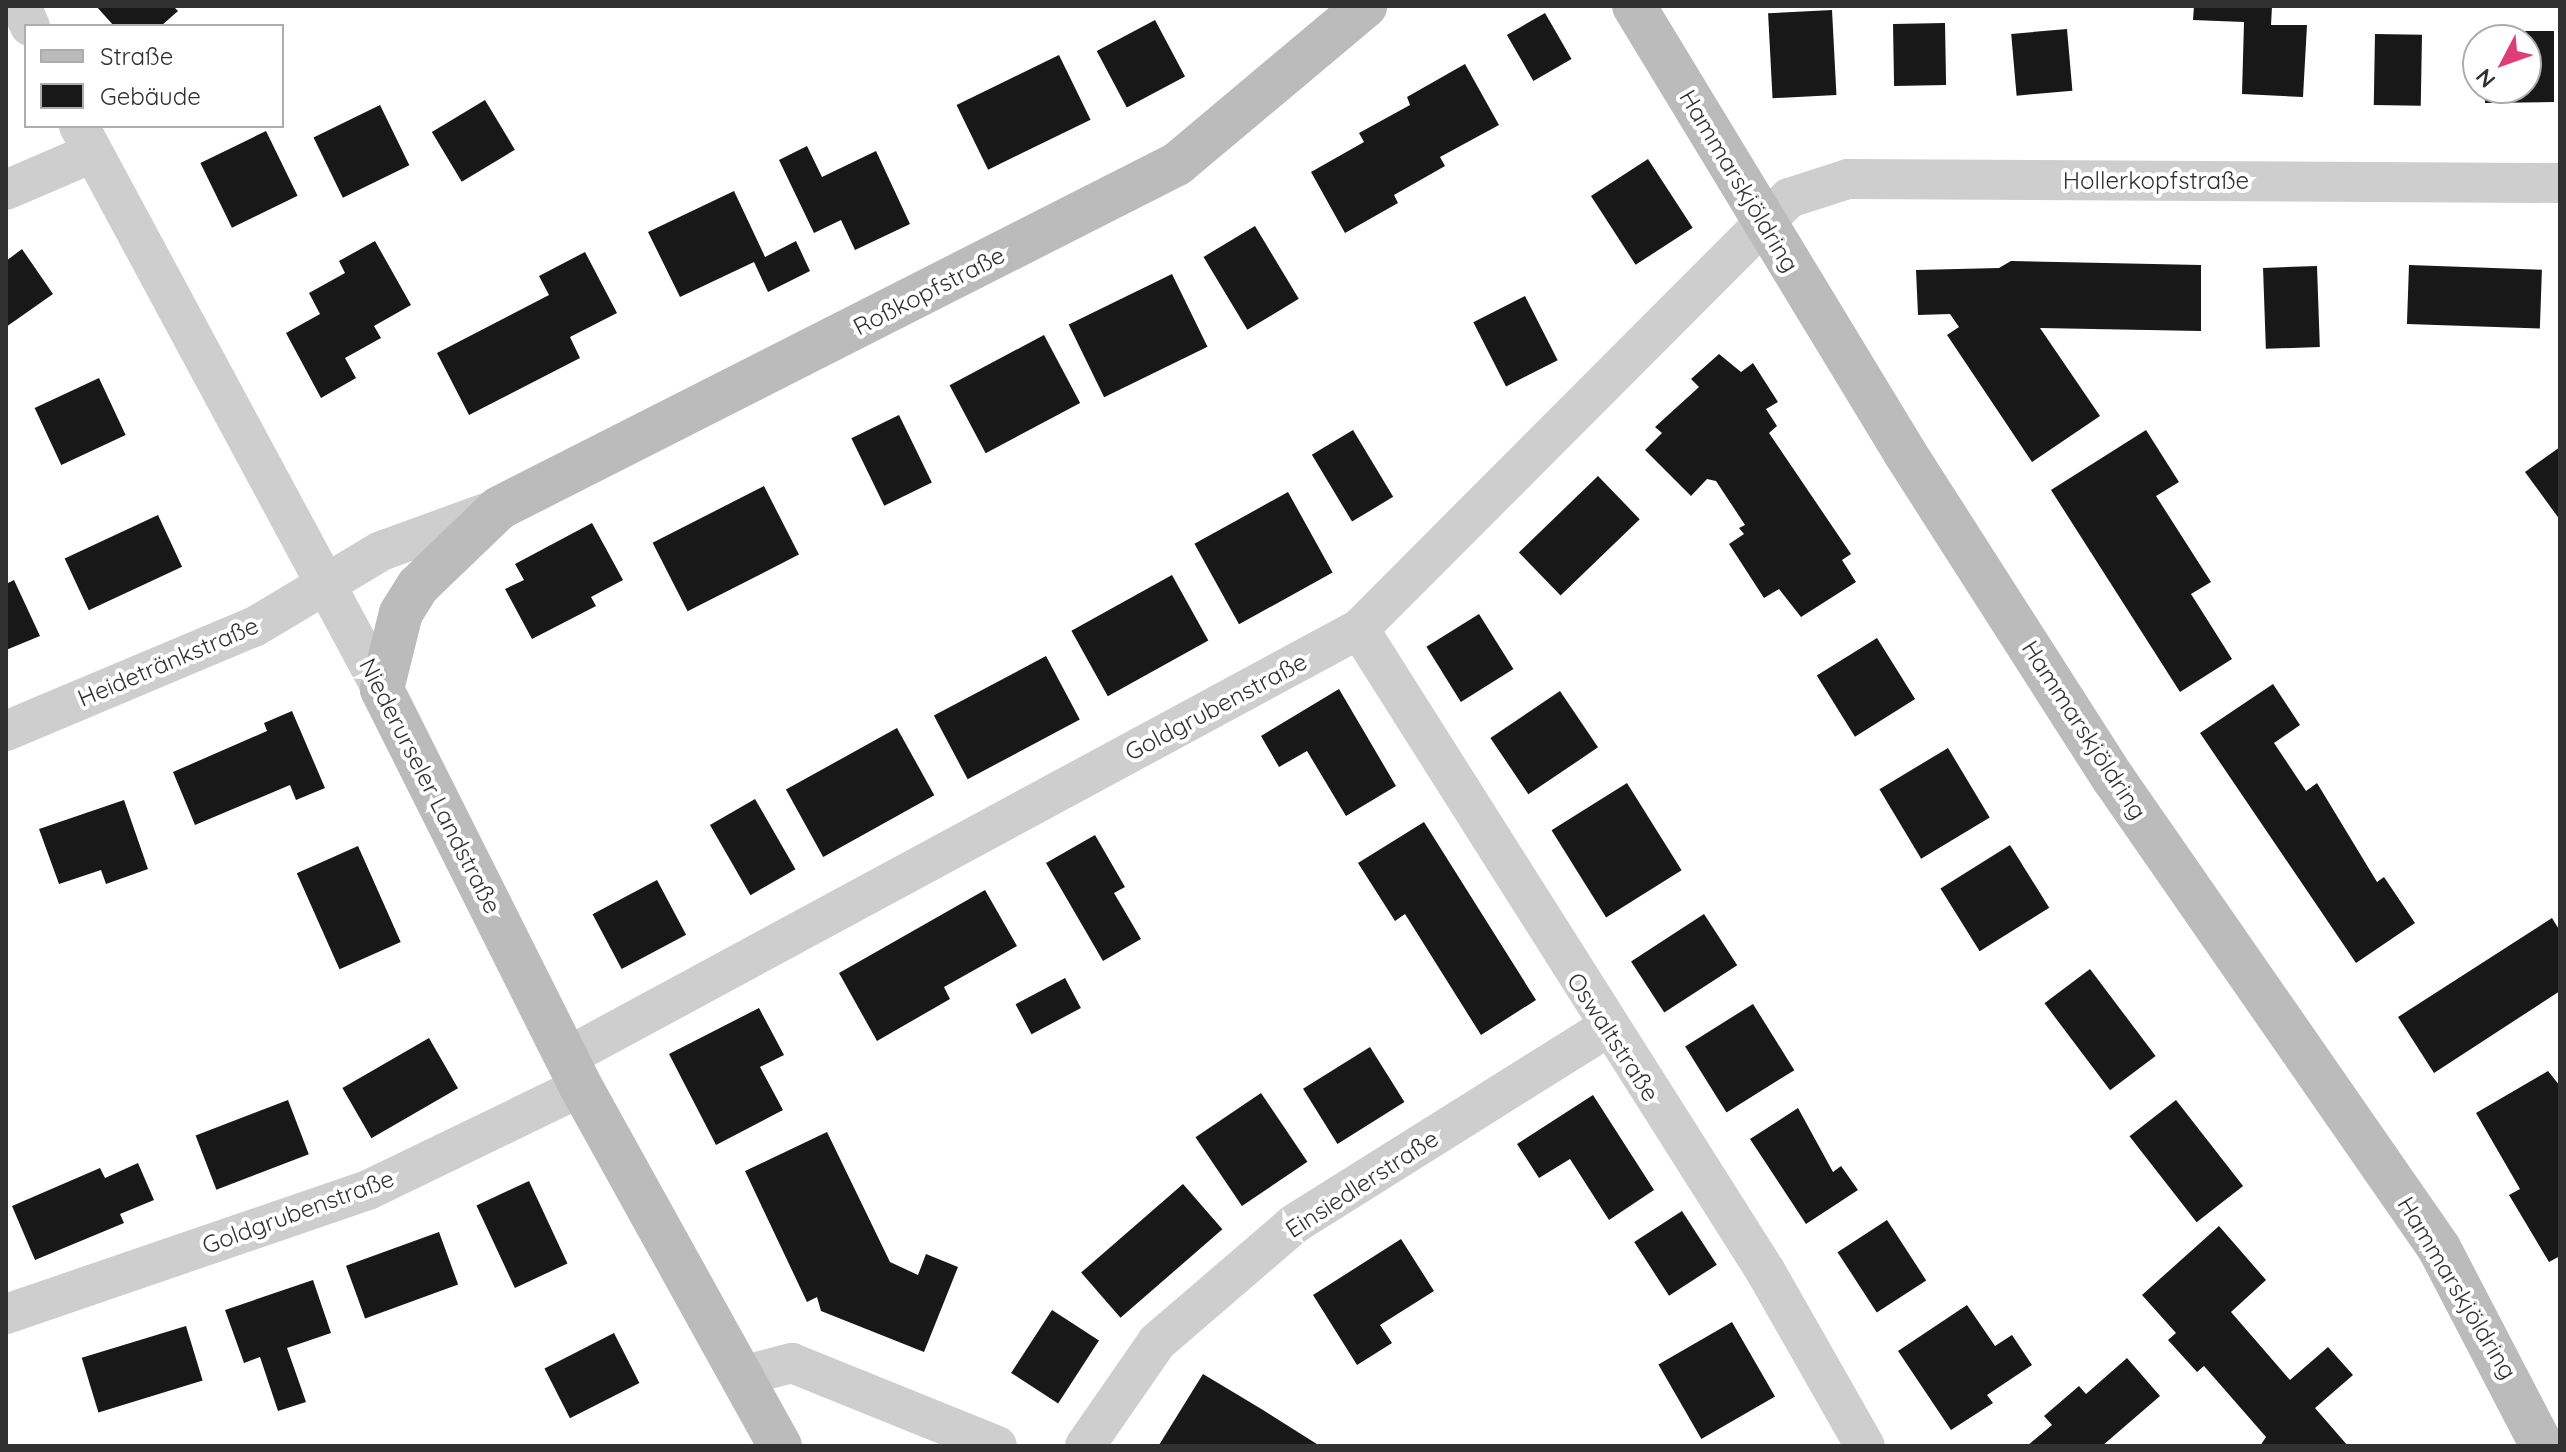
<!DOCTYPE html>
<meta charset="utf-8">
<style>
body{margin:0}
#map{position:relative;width:2566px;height:1452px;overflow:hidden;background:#fff;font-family:Quicksand,sans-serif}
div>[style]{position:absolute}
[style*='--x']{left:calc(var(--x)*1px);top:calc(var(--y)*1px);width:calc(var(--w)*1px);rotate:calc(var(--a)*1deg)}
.building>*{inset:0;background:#181818;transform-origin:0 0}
.street>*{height:40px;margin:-20px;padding:0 20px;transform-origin:20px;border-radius:20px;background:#cecece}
.secondary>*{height:44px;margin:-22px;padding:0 22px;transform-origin:22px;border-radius:22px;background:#bbb}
span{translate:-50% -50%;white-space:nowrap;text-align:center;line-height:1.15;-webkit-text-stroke:8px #fff;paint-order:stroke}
.street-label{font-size:24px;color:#313131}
.frame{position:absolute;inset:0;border:8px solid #313131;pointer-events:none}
.legend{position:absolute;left:24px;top:24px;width:260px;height:104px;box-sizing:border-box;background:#fff;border:2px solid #adadad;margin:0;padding:10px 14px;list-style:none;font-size:24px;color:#313131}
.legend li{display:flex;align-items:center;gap:16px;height:40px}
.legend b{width:40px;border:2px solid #adadad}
.north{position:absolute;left:2462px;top:24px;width:80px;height:80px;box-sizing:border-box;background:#fff;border:2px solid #adadad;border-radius:50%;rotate:229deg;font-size:22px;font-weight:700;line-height:32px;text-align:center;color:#313131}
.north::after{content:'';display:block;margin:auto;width:28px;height:36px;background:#de3d76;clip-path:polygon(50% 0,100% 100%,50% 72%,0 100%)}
</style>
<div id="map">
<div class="building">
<div style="clip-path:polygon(96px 6px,173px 6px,178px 11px,161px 26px,114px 26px)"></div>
<div style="clip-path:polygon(2194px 6px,2272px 6px,2271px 25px,2307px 25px,2303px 97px,2242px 94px,2244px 22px,2193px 20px)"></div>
<div style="left:1832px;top:10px;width:85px;height:64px;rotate:87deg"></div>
<div style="left:1545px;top:13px;width:53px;height:44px;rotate:60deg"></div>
<div style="left:1155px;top:20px;width:64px;height:66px;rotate:62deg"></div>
<div style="left:1945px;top:23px;width:62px;height:52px;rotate:89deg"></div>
<div style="left:2067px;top:29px;width:62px;height:56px;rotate:85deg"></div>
<div style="clip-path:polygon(2485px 31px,2554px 31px,2554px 102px,2485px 103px,2485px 88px,2526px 88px,2526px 40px,2485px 40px)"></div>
<div style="left:2375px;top:34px;width:47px;height:71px;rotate:1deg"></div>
<div style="left:1059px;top:55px;width:72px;height:114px;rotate:64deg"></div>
<div style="clip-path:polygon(1465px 64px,1499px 125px,1440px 157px,1445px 166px,1394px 195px,1398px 203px,1345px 233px,1311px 172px,1364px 142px,1359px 133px,1410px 105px,1407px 97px)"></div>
<div style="left:485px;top:100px;width:58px;height:62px;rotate:59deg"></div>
<div style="left:380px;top:105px;width:67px;height:74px;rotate:64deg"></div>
<div style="left:266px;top:131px;width:72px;height:73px;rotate:64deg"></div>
<div style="clip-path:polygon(807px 146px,822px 177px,876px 151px,910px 224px,855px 250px,841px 220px,814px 233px,779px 160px)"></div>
<div style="left:1648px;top:159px;width:82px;height:68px;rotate:57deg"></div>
<div style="clip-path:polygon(734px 191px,765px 257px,796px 241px,810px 271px,768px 292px,754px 262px,680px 297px,648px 232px)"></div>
<div style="left:1255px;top:226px;width:85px;height:60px;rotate:59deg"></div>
<div style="clip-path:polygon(375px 241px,411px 305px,374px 326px,381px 338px,345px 358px,356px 378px,321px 398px,286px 333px,320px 314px,309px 293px,345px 273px,339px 261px)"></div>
<div style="clip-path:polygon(22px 249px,53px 294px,6px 327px,6px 261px)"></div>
<div style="clip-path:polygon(585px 252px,617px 313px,570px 337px,580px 358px,469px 415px,437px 353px,549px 295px,539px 276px)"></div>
<div style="clip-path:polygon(2011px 261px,2201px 265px,2201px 331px,2040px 328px,2100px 416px,2032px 462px,1947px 335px,1959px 327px,1950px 314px,1918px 315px,1916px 270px,1999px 268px)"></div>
<div style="left:2409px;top:265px;width:133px;height:59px;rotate:2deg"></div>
<div style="left:2317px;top:266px;width:81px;height:54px;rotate:88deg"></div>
<div style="left:1172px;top:274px;width:81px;height:115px;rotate:64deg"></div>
<div style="left:1525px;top:296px;width:72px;height:58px;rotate:63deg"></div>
<div style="left:1044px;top:335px;width:77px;height:107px;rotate:62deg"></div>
<div style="clip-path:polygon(1719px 354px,1741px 372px,1753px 363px,1778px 402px,1766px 409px,1777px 426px,1769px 433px,1851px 554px,1842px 560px,1856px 582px,1801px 617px,1779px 589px,1764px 598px,1729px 544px,1744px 534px,1739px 528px,1745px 525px,1716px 481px,1707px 479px,1691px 496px,1645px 450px,1662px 433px,1655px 427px,1699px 387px,1691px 379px)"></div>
<div style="left:99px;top:378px;width:63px;height:71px;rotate:65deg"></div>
<div style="left:899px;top:415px;width:75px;height:53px;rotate:64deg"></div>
<div style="left:1353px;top:430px;width:78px;height:48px;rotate:59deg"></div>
<div style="clip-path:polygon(2146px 430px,2179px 482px,2156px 496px,2211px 582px,2191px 594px,2232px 659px,2180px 692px,2051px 490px)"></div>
<div style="clip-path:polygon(2560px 447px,2560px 520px,2525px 472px)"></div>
<div style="left:1598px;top:476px;width:60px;height:110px;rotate:46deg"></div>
<div style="left:764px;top:486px;width:77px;height:125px;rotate:63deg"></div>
<div style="left:1288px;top:492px;width:92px;height:107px;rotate:61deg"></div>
<div style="left:158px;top:515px;width:57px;height:103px;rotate:65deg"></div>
<div style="clip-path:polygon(592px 523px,623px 580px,591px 597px,596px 606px,532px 639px,505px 589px,524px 580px,515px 564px)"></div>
<div style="left:1172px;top:575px;width:75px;height:115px;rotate:61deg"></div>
<div style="clip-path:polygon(14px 580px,40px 636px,6px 650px,6px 584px)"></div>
<div style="left:1479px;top:614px;width:65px;height:62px;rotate:58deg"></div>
<div style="left:1877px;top:638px;width:72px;height:71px;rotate:58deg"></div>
<div style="left:1046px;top:656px;width:72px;height:127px;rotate:62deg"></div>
<div style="clip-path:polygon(2273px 684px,2300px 725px,2274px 743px,2306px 791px,2317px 783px,2377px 882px,2384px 877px,2415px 923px,2356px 963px,2200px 733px)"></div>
<div style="clip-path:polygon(1339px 689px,1396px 786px,1346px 816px,1307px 751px,1279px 767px,1261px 736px)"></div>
<div style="left:1560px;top:691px;width:68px;height:84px;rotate:56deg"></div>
<div style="clip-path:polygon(292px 711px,325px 788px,296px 800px,290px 785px,195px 825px,173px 772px,267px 731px,264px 723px)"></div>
<div style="left:897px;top:728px;width:77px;height:127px;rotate:61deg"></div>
<div style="left:1948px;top:748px;width:81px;height:80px;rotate:59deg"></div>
<div style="left:1627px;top:783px;width:103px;height:89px;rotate:58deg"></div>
<div style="left:755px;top:799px;width:81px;height:52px;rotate:60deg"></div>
<div style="clip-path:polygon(124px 800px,148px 869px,106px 884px,101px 870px,59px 884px,39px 829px)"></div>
<div style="clip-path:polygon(1424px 822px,1536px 1000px,1481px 1035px,1405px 914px,1395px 921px,1358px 863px)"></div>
<div style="clip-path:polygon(1095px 835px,1125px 887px,1114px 893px,1141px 939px,1103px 961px,1046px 863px)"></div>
<div style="left:2010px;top:845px;width:74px;height:82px;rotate:58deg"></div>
<div style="left:358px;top:846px;width:105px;height:67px;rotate:66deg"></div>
<div style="left:657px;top:880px;width:62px;height:73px;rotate:62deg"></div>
<div style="clip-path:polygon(985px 890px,1017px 946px,944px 987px,950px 999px,877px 1041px,839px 973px)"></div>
<div style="left:1704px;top:914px;width:61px;height:87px;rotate:57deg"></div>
<div style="clip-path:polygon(2552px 918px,2560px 931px,2560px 991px,2434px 1073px,2398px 1017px)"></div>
<div style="left:2090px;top:969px;width:109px;height:57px;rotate:53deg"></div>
<div style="left:1065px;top:978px;width:34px;height:56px;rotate:62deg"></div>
<div style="left:1753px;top:1004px;width:78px;height:80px;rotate:58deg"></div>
<div style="clip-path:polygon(759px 1008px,784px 1055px,760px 1067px,783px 1110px,716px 1145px,669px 1054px)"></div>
<div style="left:429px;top:1038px;width:58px;height:100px;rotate:60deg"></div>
<div style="left:1370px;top:1047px;width:65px;height:79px;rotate:58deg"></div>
<div style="clip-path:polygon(2548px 1071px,2560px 1086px,2560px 1256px,2549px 1262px,2509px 1195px,2520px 1189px,2476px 1113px)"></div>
<div style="left:1261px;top:1093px;width:83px;height:79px;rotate:56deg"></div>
<div style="clip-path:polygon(1593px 1095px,1654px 1190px,1609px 1220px,1570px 1159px,1539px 1178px,1517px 1144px)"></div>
<div style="left:288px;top:1100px;width:58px;height:99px;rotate:69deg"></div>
<div style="left:2176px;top:1100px;width:109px;height:59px;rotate:52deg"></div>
<div style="clip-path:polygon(1798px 1108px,1833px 1172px,1841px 1166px,1858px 1190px,1806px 1224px,1750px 1139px)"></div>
<div style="clip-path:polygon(827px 1132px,890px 1262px,918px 1275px,926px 1254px,958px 1267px,924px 1352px,821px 1311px,817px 1297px,807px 1302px,745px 1171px)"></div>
<div style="clip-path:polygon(138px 1163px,154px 1200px,120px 1214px,124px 1223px,35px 1260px,12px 1206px,100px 1168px,105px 1178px)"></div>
<div style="left:529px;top:1181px;width:91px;height:58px;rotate:65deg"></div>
<div style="left:1183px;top:1184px;width:60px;height:135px;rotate:49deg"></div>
<div style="left:1682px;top:1211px;width:64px;height:57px;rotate:57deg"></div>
<div style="left:1887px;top:1220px;width:72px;height:59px;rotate:57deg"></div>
<div style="clip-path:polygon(2219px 1226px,2266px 1280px,2231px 1312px,2290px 1380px,2328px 1347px,2353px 1375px,2315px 1408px,2348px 1446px,2260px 1446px,2266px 1437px,2204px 1366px,2197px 1372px,2168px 1340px,2176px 1333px,2142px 1295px)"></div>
<div style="left:439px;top:1232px;width:56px;height:99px;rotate:70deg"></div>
<div style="clip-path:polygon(1401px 1239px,1434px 1291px,1380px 1325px,1392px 1343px,1357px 1365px,1313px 1295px)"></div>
<div style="clip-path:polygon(313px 1280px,331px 1333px,287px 1348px,306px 1402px,278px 1411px,260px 1357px,244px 1363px,225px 1310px)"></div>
<div style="clip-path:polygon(1967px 1305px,1995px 1346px,2012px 1335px,2032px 1365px,1987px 1395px,1993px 1403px,1951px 1430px,1898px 1351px)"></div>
<div style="left:1052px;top:1310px;width:56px;height:75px;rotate:33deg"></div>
<div style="left:1732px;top:1322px;width:86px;height:85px;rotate:60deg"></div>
<div style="left:186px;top:1326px;width:57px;height:109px;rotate:73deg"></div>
<div style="left:614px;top:1333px;width:56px;height:78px;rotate:63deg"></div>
<div style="clip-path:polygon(2127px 1358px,2160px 1396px,2102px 1446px,2027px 1446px,2052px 1425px,2044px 1416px,2079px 1386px,2086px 1394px)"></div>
<div style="clip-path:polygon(1203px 1374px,1263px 1410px,1320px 1446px,1159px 1445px)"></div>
</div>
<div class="street">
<div style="--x:21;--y:6;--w:22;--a:66"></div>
<div style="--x:79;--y:126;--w:639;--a:61.71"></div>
<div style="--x:6;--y:190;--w:94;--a:-23.3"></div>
<div style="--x:1359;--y:629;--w:761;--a:57.67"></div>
<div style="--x:1766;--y:1272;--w:200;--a:60.4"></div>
<div style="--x:6;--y:731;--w:269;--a:-22.8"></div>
<div style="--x:254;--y:627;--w:148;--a:-30.9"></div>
<div style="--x:381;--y:551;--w:123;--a:-19.9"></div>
<div style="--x:567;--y:1057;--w:900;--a:-28.39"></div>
<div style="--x:1359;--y:629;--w:609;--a:-45.07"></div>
<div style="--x:1789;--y:198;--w:62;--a:-17.9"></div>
<div style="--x:1848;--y:179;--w:712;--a:0.32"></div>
<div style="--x:6;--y:1314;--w:383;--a:-18.9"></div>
<div style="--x:368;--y:1190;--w:237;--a:-25.8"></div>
<div style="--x:742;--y:1376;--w:52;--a:-14.6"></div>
<div style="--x:792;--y:1363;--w:221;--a:22"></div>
<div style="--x:1085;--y:1446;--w:126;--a:-55.3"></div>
<div style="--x:1157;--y:1342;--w:181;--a:-40.7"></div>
<div style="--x:1294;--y:1224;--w:368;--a:-32.1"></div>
</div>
<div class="secondary">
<div style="--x:1634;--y:6;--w:523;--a:58.77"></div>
<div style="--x:1905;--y:453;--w:386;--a:57.4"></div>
<div style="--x:2113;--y:778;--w:572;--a:55.25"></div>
<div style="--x:2439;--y:1248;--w:223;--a:62.5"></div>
<div style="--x:780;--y:1446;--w:410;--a:-119"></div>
<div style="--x:581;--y:1087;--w:445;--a:-116.6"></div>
<div style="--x:382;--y:689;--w:78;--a:-76"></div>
<div style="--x:401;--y:613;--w:32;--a:-58"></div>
<div style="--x:418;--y:586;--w:112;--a:-43.9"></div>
<div style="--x:499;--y:508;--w:760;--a:-26.9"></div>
<div style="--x:1177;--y:164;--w:246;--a:-40"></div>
</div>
<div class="street-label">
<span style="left:1739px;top:181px;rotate:59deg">Hammarskjöldring</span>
<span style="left:2156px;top:181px">Hollerkopfstraße</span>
<span style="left:929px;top:291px;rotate:-27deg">Roßkopfstraße</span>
<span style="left:168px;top:662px;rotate:-23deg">Heidetränkstraße</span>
<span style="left:1216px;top:707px;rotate:-28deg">Goldgrubenstraße</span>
<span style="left:2084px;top:730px;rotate:57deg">Hammarskjöldring</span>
<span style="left:430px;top:786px;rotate:63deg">Niederurseler Landstraße</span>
<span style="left:1613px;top:1037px;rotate:57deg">Oswaltstraße</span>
<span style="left:1362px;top:1184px;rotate:-33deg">Einsiedlerstraße</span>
<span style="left:298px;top:1212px;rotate:-20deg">Goldgrubenstraße</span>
<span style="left:2457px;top:1288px;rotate:59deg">Hammarskjöldring</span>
</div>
<div class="frame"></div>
<ul class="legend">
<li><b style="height:10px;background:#bbb"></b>Straße</li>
<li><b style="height:22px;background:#181818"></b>Gebäude</li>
</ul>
<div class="north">N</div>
</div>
